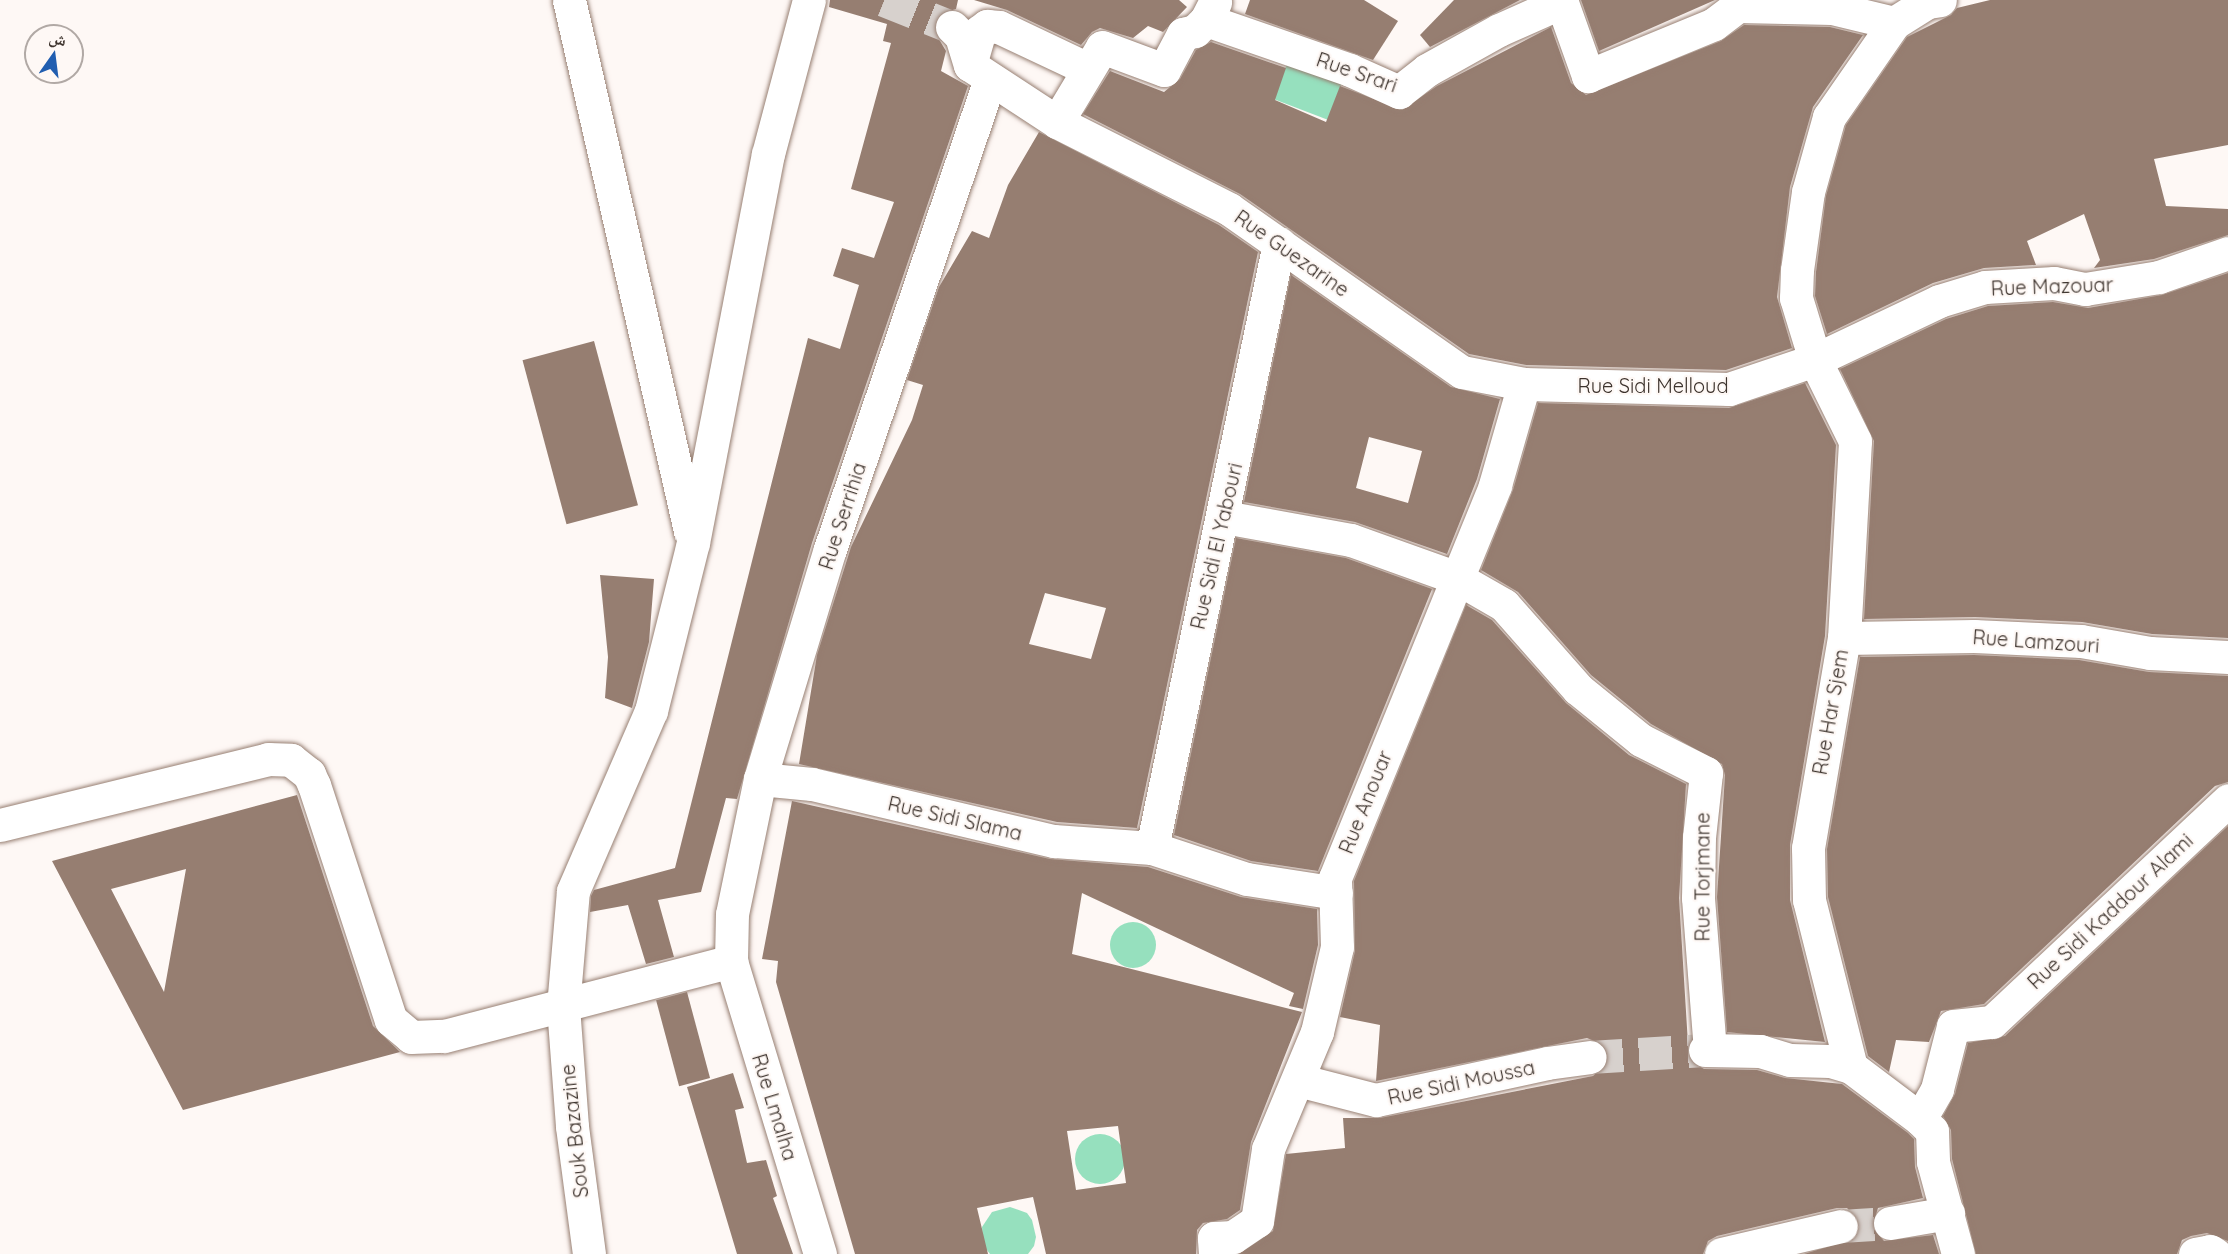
<!DOCTYPE html>
<meta charset="utf-8">
<style>
body{margin:0}
#map{position:relative;width:2228px;height:1254px;overflow:hidden;background:#fef8f5;font-family:Quicksand,"Noto Naskh Arabic",sans-serif}
div>[style]{position:absolute}
[style*='--x']{left:calc(var(--x)*1px);top:calc(var(--y)*1px);width:calc(var(--w)*1px);rotate:calc(var(--a)*1deg)}
.green>*{inset:0;background:#96e0be;transform-origin:0 0}
.round{border-radius:50%}
.building>*{inset:0;background:#967e71;transform-origin:0 0}
.minor-tunnel>*{height:33px;margin-top:-16.5px;transform-origin:0;background:repeating-linear-gradient(90deg,#d7d1cd 0 33px,transparent 0 49px)}
.roads{filter:drop-shadow(0 0 2px #977f72) drop-shadow(0 0 2px #977f72)}
.minor>*{height:33px;margin:-16.5px;padding:0 16.5px;transform-origin:16.5px;border-radius:16.5px;background:#fff}
span{translate:-50% -50%;white-space:nowrap;text-align:center;line-height:1.15;-webkit-text-stroke:4.5px #fef8f5;paint-order:stroke}
.street-label{font-size:20px;color:#3d332d}
.north{position:absolute;left:24px;top:24px;width:60px;height:60px;box-sizing:border-box;background:#fef8f5;border:2px solid #b1a9a5;border-radius:50%;rotate:14deg;font-size:16px;font-weight:700;line-height:24px;text-align:center;color:#3d332d}
.north::after{content:'';display:block;margin:auto;width:21px;height:27px;background:#215eb0;clip-path:polygon(50% 0,100% 100%,50% 72%,0 100%)}
</style>
<div id="map">
<div class="green">
<div style="left:1290px;top:56px;width:58px;height:46px;rotate:21deg"></div>
<div class="round" style="left:1110px;top:922px;width:46px;height:46px"></div>
<div class="round" style="left:1075px;top:1134px;width:50px;height:50px"></div>
<div style="clip-path:polygon(1010px 1207px,1027px 1213px,1032px 1220px,1036px 1237px,1034px 1246px,1028px 1254px,990px 1254px,983px 1245px,982px 1227px,992px 1212px)"></div>
</div>
<div class="building">
<div style="clip-path:polygon(830px 0,958px 0,956px 9px,938px 14px,934px 31px,946px 51px,941px 71px,968px 86px,812px 543px,737px 799px,726px 798px,701px 892px,658px 900px,674px 957px,646px 964px,628px 905px,590px 912px,591px 896px,594px 890px,675px 868px,808px 338px,840px 349px,859px 285px,833px 276px,842px 248px,874px 258px,894px 202px,851px 189px,891px 43px,883px 41px,887px 24px,829px 7px)"></div>
<div style="clip-path:polygon(974px 0,1179px 0,1187px 7px,1163px 32px,1148px 26px,1133px 38px,1100px 28px,1092px 32px,1081px 45px,1007px 10px)"></div>
<div style="clip-path:polygon(1250px 0,1364px 0,1398px 21px,1373px 60px,1245px 14px)"></div>
<div style="clip-path:polygon(1454px 0,1520px 0,1430px 47px,1420px 35px)"></div>
<div style="clip-path:polygon(1581px 0,1715px 0,1599px 51px)"></div>
<div style="clip-path:polygon(1990px 0,2228px 0,2228px 145px,2154px 159px,2166px 206px,2228px 209px,2228px 235px,2154px 259px,2094px 268px,2100px 260px,2084px 214px,2027px 241px,2036px 265px,1984px 268px,1933px 283px,1827px 334px,1815px 296px,1816px 272px,1826px 196px,1846px 125px,1907px 37px,1951px 15px,1957px 8px)"></div>
<div style="clip-path:polygon(1744px 25px,1830px 27px,1863px 35px,1813px 107px,1790px 187px,1777px 297px,1792px 348px,1726px 370px,1526px 365px,1469px 354px,1240px 194px,1083px 114px,1110px 71px,1164px 92px,1180px 79px,1196px 50px,1211px 42px,1286px 68px,1275px 100px,1326px 122px,1340px 86px,1402px 110px,1437px 86px,1551px 27px,1571px 83px,1586px 95px,1721px 41px)"></div>
<div style="clip-path:polygon(evenodd,1039px 132px,1219px 225px,1258px 252px,1137px 828px,1057px 822px,799px 764px,817px 655px,851px 547px,912px 420px,923px 385px,907px 380px,939px 287px,972px 231px,989px 238px,1008px 185px,1039px 132px,1045px 593px,1106px 608px,1091px 659px,1029px 644px,1045px 593px)"></div>
<div style="clip-path:polygon(2228px 273px,2228px 638px,2152px 634px,2082px 622px,1975px 617px,1864px 619px,1874px 441px,1840px 369px,1946px 319px,1988px 306px,2053px 302px,2088px 308px,2162px 295px)"></div>
<div style="clip-path:polygon(evenodd,1291px 275px,1451px 387px,1500px 399px,1477px 479px,1447px 554px,1355px 522px,1244px 502px,1291px 275px,1369px 437px,1422px 451px,1408px 503px,1356px 488px,1369px 437px)"></div>
<div style="left:594px;top:341px;width:170px;height:74px;rotate:75deg"></div>
<div style="clip-path:polygon(1805px 383px,1836px 445px,1825px 636px,1790px 845px,1790px 900px,1825px 1042px,1727px 1032px,1717px 897px,1725px 775px,1722px 764px,1651px 724px,1591px 675px,1518px 592px,1481px 570px,1513px 490px,1538px 403px,1729px 408px)"></div>
<div style="clip-path:polygon(1236px 538px,1346px 558px,1432px 589px,1318px 871px,1251px 861px,1174px 835px)"></div>
<div style="clip-path:polygon(600px 575px,654px 579px,649px 642px,632px 708px,605px 698px,608px 657px)"></div>
<div style="clip-path:polygon(1466px 605px,1492px 620px,1566px 703px,1629px 755px,1686px 784px,1679px 898px,1689px 1060px,1704px 1069px,1757px 1070px,1785px 1078px,1842px 1084px,1908px 1133px,1914px 1139px,1915px 1167px,1923px 1198px,1878px 1208px,1872px 1227px,1884px 1241px,1933px 1235px,1939px 1254px,1804px 1254px,1854px 1239px,1859px 1221px,1847px 1208px,1837px 1208px,1717px 1236px,1708px 1241px,1703px 1254px,1239px 1254px,1273px 1231px,1286px 1154px,1345px 1148px,1343px 1118px,1380px 1118px,1593px 1076px,1608px 1063px,1604px 1045px,1587px 1038px,1376px 1081px,1380px 1025px,1340px 1017px,1355px 951px,1354px 881px)"></div>
<div style="clip-path:polygon(1974px 655px,2079px 660px,2149px 672px,2228px 676px,2228px 782px,2215px 786px,1984px 1004px,1941px 1011px,1929px 1042px,1896px 1040px,1889px 1072px,1868px 1056px,1828px 897px,1827px 849px,1860px 657px)"></div>
<div style="clip-path:polygon(evenodd,297px 795px,373px 1026px,400px 1052px,183px 1110px,52px 861px,297px 795px,186px 869px,164px 992px,111px 889px,186px 869px)"></div>
<div style="clip-path:polygon(evenodd,792px 801px,1050px 859px,1148px 867px,1241px 897px,1317px 909px,1318px 945px,1303px 1009px,1289px 1006px,1294px 993px,1082px 893px,1072px 954px,1302px 1012px,1251px 1142px,1240px 1210px,1227px 1219px,1203px 1223px,1197px 1230px,1196px 1254px,1046px 1254px,1033px 1197px,977px 1208px,988px 1254px,855px 1254px,776px 982px,778px 961px,762px 959px,792px 801px,1118px 1126px,1126px 1183px,1076px 1190px,1067px 1131px,1118px 1126px)"></div>
<div style="clip-path:polygon(2228px 826px,2228px 1241px,2207px 1233px,2191px 1236px,2182px 1240px,2177px 1254px,1976px 1254px,1952px 1159px,1951px 1130px,1943px 1116px,1955px 1094px,1968px 1043px,2005px 1036px)"></div>
<div style="left:687px;top:992px;width:89px;height:32px;rotate:75deg"></div>
<div style="clip-path:polygon(733px 1073px,744px 1108px,735px 1110px,747px 1163px,766px 1160px,777px 1196px,773px 1198px,793px 1254px,737px 1254px,687px 1087px)"></div>
</div>
<div class="minor-tunnel">
<div style="--x:884;--y:0;--w:73;--a:21.7"></div>
<div style="--x:1590;--y:1057;--w:115;--a:-3.5"></div>
<div style="--x:1841;--y:1226;--w:49;--a:-3.5"></div>
</div>
<div class="roads">
<div class="minor">
<div style="--x:569;--y:0;--w:545;--a:77.16"></div>
<div style="--x:1561;--y:0;--w:81;--a:70.4"></div>
<div style="--x:1588;--y:76;--w:136;--a:-22.4"></div>
<div style="--x:1714;--y:24;--w:30;--a:-37"></div>
<div style="--x:1738;--y:6;--w:94;--a:1.2"></div>
<div style="--x:1832;--y:8;--w:64;--a:13.6"></div>
<div style="--x:1206;--y:20;--w:152;--a:19.1"></div>
<div style="--x:1350;--y:70;--w:54;--a:24.2"></div>
<div style="--x:1399;--y:92;--w:36;--a:-38"></div>
<div style="--x:1427;--y:70;--w:82;--a:-29.1"></div>
<div style="--x:1499;--y:30;--w:69;--a:-24"></div>
<div style="--x:952;--y:27;--w:13;--a:45"></div>
<div style="--x:961;--y:36;--w:30;--a:73"></div>
<div style="--x:970;--y:65;--w:104;--a:33.2"></div>
<div style="--x:1057;--y:122;--w:193;--a:26.8"></div>
<div style="--x:1229;--y:209;--w:284;--a:35"></div>
<div style="--x:1462;--y:372;--w:63;--a:11"></div>
<div style="--x:1524;--y:384;--w:205;--a:1.4"></div>
<div style="--x:1729;--y:389;--w:91;--a:-18.6"></div>
<div style="--x:1815;--y:360;--w:137;--a:-25.4"></div>
<div style="--x:1939;--y:301;--w:48;--a:-16.9"></div>
<div style="--x:1985;--y:287;--w:69;--a:-3.3"></div>
<div style="--x:2054;--y:283;--w:32;--a:11"></div>
<div style="--x:2085;--y:289;--w:75;--a:-9.2"></div>
<div style="--x:2159;--y:277;--w:73;--a:-19.2"></div>
<div style="--x:970;--y:65;--w:35;--a:-74"></div>
<div style="--x:980;--y:31;--w:9;--a:-36"></div>
<div style="--x:987;--y:26;--w:12;--a:5"></div>
<div style="--x:999;--y:27;--w:98;--a:25.3"></div>
<div style="--x:1057;--y:122;--w:87;--a:-59"></div>
<div style="--x:1102;--y:47;--w:66;--a:20.4"></div>
<div style="--x:1164;--y:70;--w:41;--a:-62.2"></div>
<div style="--x:1183;--y:34;--w:12;--a:-14"></div>
<div style="--x:1195;--y:31;--w:16;--a:-45"></div>
<div style="--x:1206;--y:20;--w:20;--a:-63"></div>
<div style="--x:1224;--y:517;--w:129;--a:10.3"></div>
<div style="--x:1351;--y:540;--w:113;--a:19.7"></div>
<div style="--x:1457;--y:578;--w:54;--a:29.9"></div>
<div style="--x:1504;--y:605;--w:112;--a:48.6"></div>
<div style="--x:1578;--y:689;--w:81;--a:39"></div>
<div style="--x:1641;--y:740;--w:73;--a:26.9"></div>
<div style="--x:1706;--y:773;--w:64;--a:96.2"></div>
<div style="--x:1699;--y:837;--w:61;--a:90.9"></div>
<div style="--x:1698;--y:898;--w:152;--a:85.5"></div>
<div style="--x:1844;--y:638;--w:130;--a:-0.9"></div>
<div style="--x:1974;--y:636;--w:107;--a:2.7"></div>
<div style="--x:2081;--y:641;--w:70;--a:9.9"></div>
<div style="--x:2150;--y:653;--w:78;--a:2.9"></div>
<div style="--x:760;--y:779;--w:52;--a:5.5"></div>
<div style="--x:812;--y:784;--w:249;--a:13.3"></div>
<div style="--x:1054;--y:841;--w:98;--a:4.1"></div>
<div style="--x:1152;--y:848;--w:100;--a:18.1"></div>
<div style="--x:1247;--y:879;--w:90;--a:8.9"></div>
<div style="--x:0;--y:825;--w:276;--a:-13.8"></div>
<div style="--x:268;--y:759;--w:23;--a:2"></div>
<div style="--x:291;--y:760;--w:23;--a:38"></div>
<div style="--x:309;--y:774;--w:12;--a:66"></div>
<div style="--x:314;--y:785;--w:247;--a:71.9"></div>
<div style="--x:391;--y:1020;--w:26;--a:40"></div>
<div style="--x:411;--y:1037;--w:33;--a:-2"></div>
<div style="--x:444;--y:1036;--w:297;--a:-14.6"></div>
<div style="--x:1152;--y:848;--w:618;--a:-78.14"></div>
<div style="--x:1705;--y:1050;--w:55;--a:1"></div>
<div style="--x:1760;--y:1051;--w:31;--a:17"></div>
<div style="--x:1790;--y:1060;--w:40;--a:1.4"></div>
<div style="--x:1830;--y:1061;--w:22;--a:16"></div>
<div style="--x:1851;--y:1067;--w:86;--a:37"></div>
<div style="--x:1920;--y:1119;--w:17;--a:45"></div>
<div style="--x:1932;--y:1131;--w:31;--a:88"></div>
<div style="--x:1933;--y:1162;--w:95;--a:74.8"></div>
<div style="--x:1851;--y:1067;--w:172;--a:-104.1"></div>
<div style="--x:1809;--y:900;--w:52;--a:-91.1"></div>
<div style="--x:1808;--y:848;--w:213;--a:-80.3"></div>
<div style="--x:1844;--y:638;--w:197;--a:-86.8"></div>
<div style="--x:1855;--y:441;--w:90;--a:-116.3"></div>
<div style="--x:1815;--y:360;--w:65;--a:-107"></div>
<div style="--x:1796;--y:298;--w:28;--a:-88"></div>
<div style="--x:1797;--y:270;--w:79;--a:-82"></div>
<div style="--x:1808;--y:192;--w:78;--a:-74.4"></div>
<div style="--x:1829;--y:117;--w:114;--a:-55.3"></div>
<div style="--x:1894;--y:23;--w:40;--a:-32"></div>
<div style="--x:1928;--y:2;--w:12;--a:-9"></div>
<div style="--x:1298;--y:1080;--w:81;--a:14.4"></div>
<div style="--x:1376;--y:1100;--w:175;--a:-12.2"></div>
<div style="--x:1547;--y:1063;--w:43;--a:-7.9"></div>
<div style="--x:1920;--y:1119;--w:34;--a:-60"></div>
<div style="--x:1937;--y:1089;--w:65;--a:-75.7"></div>
<div style="--x:1953;--y:1026;--w:39;--a:-6"></div>
<div style="--x:1992;--y:1022;--w:324;--a:-43.2"></div>
<div style="--x:1890;--y:1223;--w:59;--a:-9.8"></div>
<div style="--x:589;--y:1254;--w:129;--a:-97.6"></div>
<div style="--x:572;--y:1126;--w:119;--a:-94.3"></div>
<div style="--x:563;--y:1007;--w:116;--a:-85.1"></div>
<div style="--x:573;--y:891;--w:196;--a:-66.6"></div>
<div style="--x:651;--y:711;--w:173;--a:-76"></div>
<div style="--x:693;--y:543;--w:396;--a:-79.1"></div>
<div style="--x:768;--y:154;--w:159;--a:-75.1"></div>
<div style="--x:820;--y:1254;--w:306;--a:-106.9"></div>
<div style="--x:731;--y:961;--w:47;--a:-88.8"></div>
<div style="--x:732;--y:914;--w:138;--a:-78.3"></div>
<div style="--x:760;--y:779;--w:240;--a:-73.1"></div>
<div style="--x:830;--y:549;--w:496;--a:-71.2"></div>
<div style="--x:1215;--y:1254;--w:16;--a:-94"></div>
<div style="--x:1214;--y:1238;--w:19;--a:-3"></div>
<div style="--x:1233;--y:1237;--w:29;--a:-34"></div>
<div style="--x:1257;--y:1221;--w:73;--a:-81.3"></div>
<div style="--x:1268;--y:1149;--w:127;--a:-67.3"></div>
<div style="--x:1317;--y:1032;--w:87;--a:-76.8"></div>
<div style="--x:1337;--y:947;--w:69;--a:-91.7"></div>
<div style="--x:1335;--y:878;--w:424;--a:-67.8"></div>
<div style="--x:1495;--y:485;--w:105;--a:-74"></div>
<div style="--x:1721;--y:1254;--w:123;--a:-13.1"></div>
<div style="--x:2195;--y:1254;--w:15;--a:-11"></div>
<div style="--x:2210;--y:1251;--w:6;--a:31"></div>
</div>
</div>
<div class="street-label">
<span style="left:1357px;top:72px;rotate:19deg">Rue Srari</span>
<span style="left:1292px;top:253px;rotate:35deg">Rue Guezarine</span>
<span style="left:2052px;top:286px;rotate:-2deg">Rue Mazouar</span>
<span style="left:1653px;top:385px">Rue Sidi Melloud</span>
<span style="left:842px;top:516px;rotate:-72deg">Rue Serrihia</span>
<span style="left:1216px;top:546px;rotate:-77deg">Rue Sidi El Yabouri</span>
<span style="left:2036px;top:641px;rotate:4deg">Rue Lamzouri</span>
<span style="left:1830px;top:712px;rotate:-80deg">Rue Har Sjem</span>
<span style="left:1365px;top:802px;rotate:-68deg">Rue Anouar</span>
<span style="left:955px;top:818px;rotate:13deg">Rue Sidi Slama</span>
<span style="left:1702px;top:877px;rotate:-90deg">Rue Torjmane</span>
<span style="left:2110px;top:911px;rotate:-43deg">Rue Sidi Kaddour Alami</span>
<span style="left:1461px;top:1082px;rotate:-12deg">Rue Sidi Moussa</span>
<span style="left:775px;top:1107px;rotate:73deg">Rue Lmalha</span>
<span style="left:574px;top:1131px;rotate:-96deg">Souk Bazazine</span>
</div>
<div class="north">ش</div>
</div>
